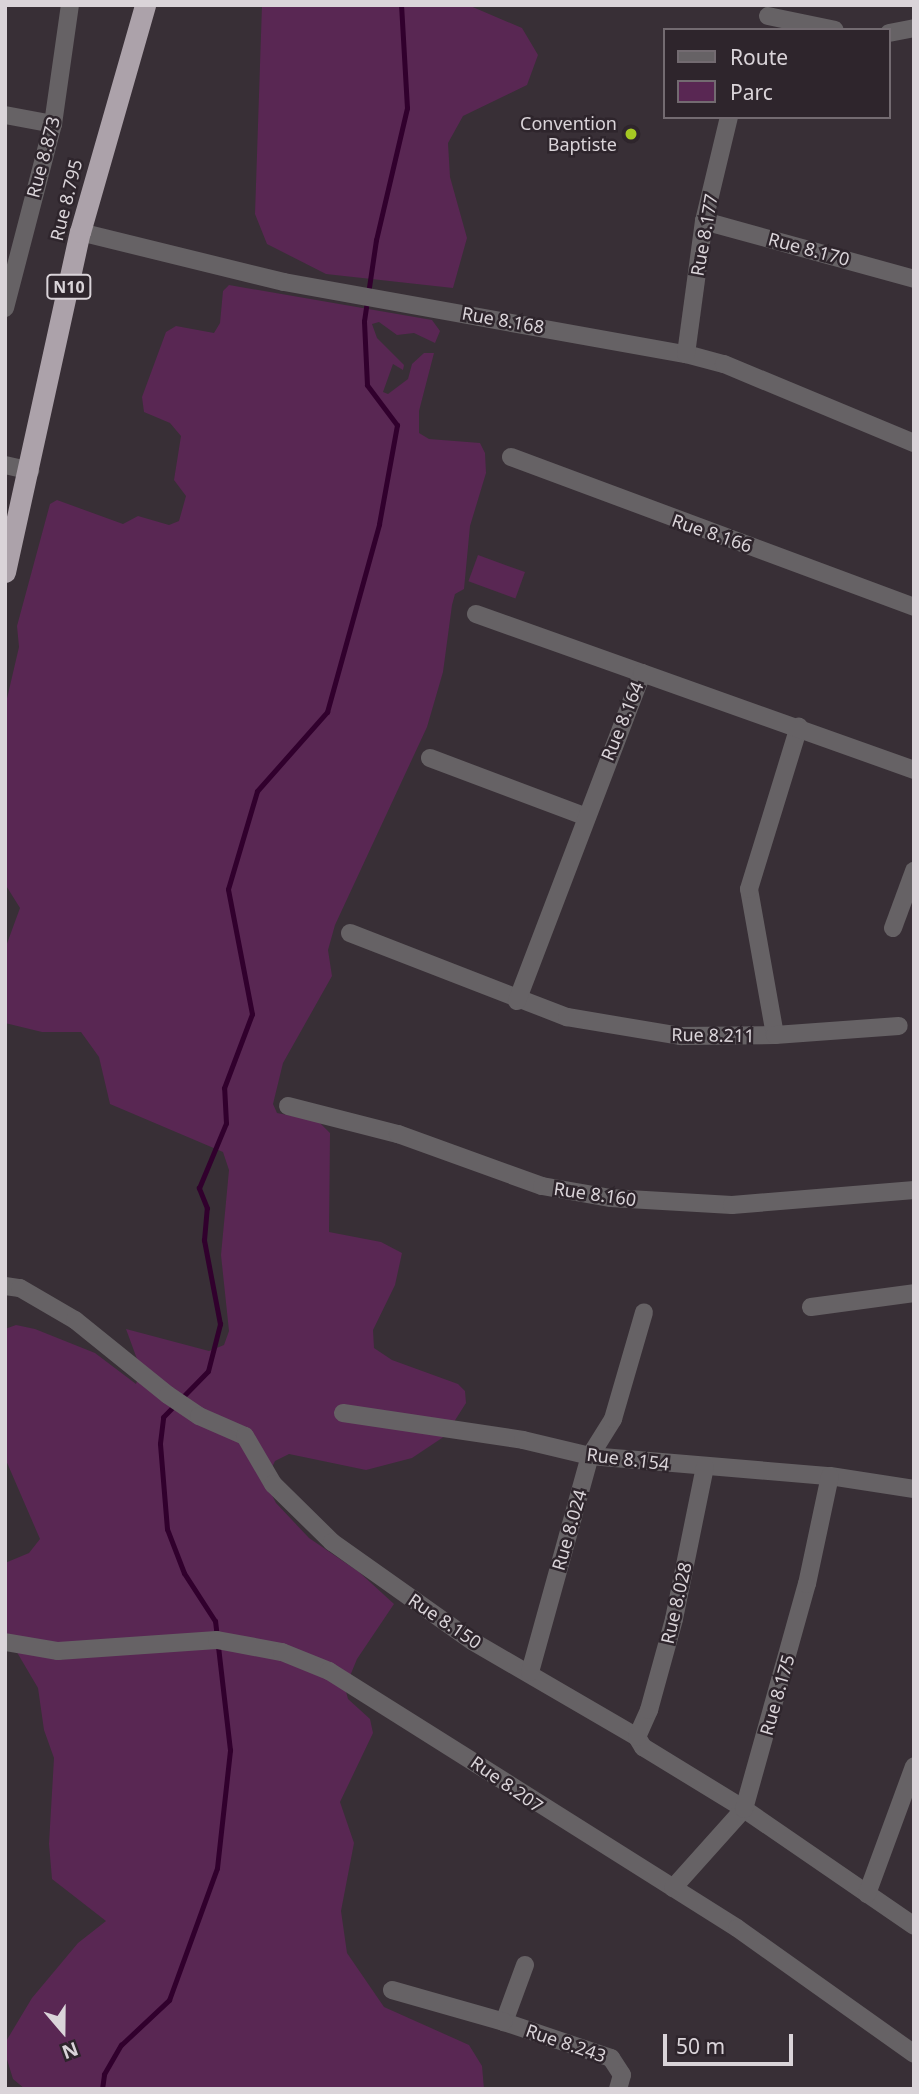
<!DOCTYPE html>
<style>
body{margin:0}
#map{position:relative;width:919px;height:2094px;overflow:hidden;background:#382f36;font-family:"Noto Sans",sans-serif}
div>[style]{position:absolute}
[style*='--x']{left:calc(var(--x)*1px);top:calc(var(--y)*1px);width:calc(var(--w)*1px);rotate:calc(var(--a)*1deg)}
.green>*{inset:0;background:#592753;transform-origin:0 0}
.stream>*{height:5px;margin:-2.5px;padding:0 2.5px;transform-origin:2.5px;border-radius:2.5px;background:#31002d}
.minor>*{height:18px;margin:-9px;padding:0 9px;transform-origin:9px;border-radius:9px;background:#666265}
.highway>*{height:21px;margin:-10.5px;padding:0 10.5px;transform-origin:10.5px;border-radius:10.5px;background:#aca2aa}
.dots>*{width:19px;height:19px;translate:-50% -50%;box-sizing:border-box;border:4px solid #2e252c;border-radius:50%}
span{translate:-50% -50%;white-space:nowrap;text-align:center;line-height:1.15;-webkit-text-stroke:5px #2e252c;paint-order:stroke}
.shield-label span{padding:2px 5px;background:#2e252c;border:2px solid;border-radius:5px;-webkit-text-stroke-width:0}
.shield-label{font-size:16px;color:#dad4d9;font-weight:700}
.poi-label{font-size:18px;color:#dad4d9}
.right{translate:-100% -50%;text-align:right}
.street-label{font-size:18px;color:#dad4d9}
.frame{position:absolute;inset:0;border:7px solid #dad4d9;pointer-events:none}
.legend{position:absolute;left:663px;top:28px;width:228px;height:91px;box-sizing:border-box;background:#2e252c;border:2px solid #736b71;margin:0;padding:9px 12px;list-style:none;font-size:21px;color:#dad4d9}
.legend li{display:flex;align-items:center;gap:14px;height:35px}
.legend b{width:35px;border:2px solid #736b71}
.north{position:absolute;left:28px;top:1996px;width:70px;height:70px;-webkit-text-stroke:5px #2e252c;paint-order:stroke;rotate:160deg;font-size:19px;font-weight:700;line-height:28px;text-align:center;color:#dad4d9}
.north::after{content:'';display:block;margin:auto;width:24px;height:32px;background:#dad4d9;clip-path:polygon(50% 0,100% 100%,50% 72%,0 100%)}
.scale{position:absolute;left:663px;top:2034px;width:130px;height:32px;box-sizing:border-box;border:4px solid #dad4d9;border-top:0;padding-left:9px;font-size:21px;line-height:24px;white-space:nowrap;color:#dad4d9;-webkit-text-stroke:5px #2e252c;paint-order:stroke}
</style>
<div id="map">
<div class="green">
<div style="clip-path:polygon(262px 5px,468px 5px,522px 28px,538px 55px,527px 85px,463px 116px,448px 143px,450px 177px,467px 238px,453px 288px,326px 274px,267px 244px,255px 214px)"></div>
<div style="clip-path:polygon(229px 285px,432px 320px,440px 331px,435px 343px,414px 333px,397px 335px,379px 322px,372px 324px,377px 338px,404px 365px,403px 370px,393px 364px,383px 392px,388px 394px,408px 379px,412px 364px,424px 353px,434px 353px,419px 411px,419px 433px,429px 439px,480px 443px,485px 453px,486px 473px,470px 526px,464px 589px,455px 594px,452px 605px,443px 672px,427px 727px,335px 925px,328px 950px,332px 976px,283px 1063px,273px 1104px,277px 1113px,318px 1121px,330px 1133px,329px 1232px,381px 1242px,402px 1253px,395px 1285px,373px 1330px,374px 1348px,392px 1360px,458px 1384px,465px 1391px,466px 1403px,445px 1436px,412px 1458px,366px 1470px,289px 1454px,275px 1461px,265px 1482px,276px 1503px,309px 1538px,359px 1572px,394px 1604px,357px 1659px,345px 1688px,348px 1699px,370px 1719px,373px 1733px,340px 1802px,354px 1843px,341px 1911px,347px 1953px,384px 2007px,469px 2045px,482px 2066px,484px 2089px,25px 2089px,13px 2079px,5px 2053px,5px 2043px,32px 1998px,78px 1943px,106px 1921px,52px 1879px,49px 1844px,54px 1758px,44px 1730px,38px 1688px,5px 1632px,5px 1563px,29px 1553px,40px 1539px,5px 1458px,5px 1329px,16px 1325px,35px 1329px,95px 1353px,136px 1384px,141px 1370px,126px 1329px,209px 1351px,224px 1345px,229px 1331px,221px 1255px,229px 1170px,223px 1152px,110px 1104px,99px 1057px,81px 1032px,42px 1032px,5px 1023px,5px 949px,20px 908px,5px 884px,5px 707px,19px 647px,17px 626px,50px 504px,57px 500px,123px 524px,138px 516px,169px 525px,179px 521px,186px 496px,174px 480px,181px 436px,170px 423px,144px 412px,142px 397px,166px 332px,176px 326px,214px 333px,220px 323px,223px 291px)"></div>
<div style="left:478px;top:555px;width:50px;height:28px;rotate:20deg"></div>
</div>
<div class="stream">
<div style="--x:102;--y:2089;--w:15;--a:-82"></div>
<div style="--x:104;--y:2074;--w:34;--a:-60"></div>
<div style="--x:121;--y:2045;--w:66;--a:-43.2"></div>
<div style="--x:169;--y:2000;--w:140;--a:-70"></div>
<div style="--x:217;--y:1868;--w:119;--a:-83.7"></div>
<div style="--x:230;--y:1750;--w:130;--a:-96.6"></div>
<div style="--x:215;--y:1621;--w:57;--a:-122.9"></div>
<div style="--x:184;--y:1573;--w:47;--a:-111.1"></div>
<div style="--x:167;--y:1529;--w:86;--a:-94.7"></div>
<div style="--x:160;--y:1443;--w:26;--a:-83"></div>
<div style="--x:163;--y:1417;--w:64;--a:-45.6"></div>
<div style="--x:208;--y:1371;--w:49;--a:-75.7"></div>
<div style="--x:220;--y:1324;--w:86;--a:-100.8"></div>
<div style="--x:204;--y:1240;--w:32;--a:-85"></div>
<div style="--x:207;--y:1208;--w:22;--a:-112"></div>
<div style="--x:199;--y:1188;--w:70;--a:-67.4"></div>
<div style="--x:226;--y:1123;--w:35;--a:-93"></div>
<div style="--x:224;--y:1088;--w:79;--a:-69.3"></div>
<div style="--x:252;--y:1014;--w:127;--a:-100.9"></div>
<div style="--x:228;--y:889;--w:102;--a:-73.5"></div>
<div style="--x:257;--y:791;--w:106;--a:-48.5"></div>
<div style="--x:327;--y:712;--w:195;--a:-74.5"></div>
<div style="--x:379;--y:524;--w:101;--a:-79.7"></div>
<div style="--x:397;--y:425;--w:50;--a:-126.9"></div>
<div style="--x:367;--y:385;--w:64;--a:-92.7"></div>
<div style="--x:364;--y:321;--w:82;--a:-81.6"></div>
<div style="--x:376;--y:240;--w:136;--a:-76.8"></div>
<div style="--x:407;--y:108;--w:103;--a:-93.3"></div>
</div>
<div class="minor">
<div style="--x:768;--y:16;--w:68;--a:11.8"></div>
<div style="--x:889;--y:33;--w:25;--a:-11"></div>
<div style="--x:5;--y:115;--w:49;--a:10.6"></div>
<div style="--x:704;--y:221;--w:218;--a:15.4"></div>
<div style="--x:80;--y:232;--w:210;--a:13.8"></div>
<div style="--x:284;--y:282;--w:408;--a:10.2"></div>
<div style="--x:686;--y:354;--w:39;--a:15"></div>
<div style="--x:724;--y:364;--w:206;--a:22.6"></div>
<div style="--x:5;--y:308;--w:190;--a:-75.4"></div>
<div style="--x:53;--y:124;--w:120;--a:-81.9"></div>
<div style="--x:686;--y:354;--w:134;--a:-82.3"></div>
<div style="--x:704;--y:221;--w:107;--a:-76.5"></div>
<div style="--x:511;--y:457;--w:430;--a:20.4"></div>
<div style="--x:5;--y:465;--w:26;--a:13"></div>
<div style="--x:476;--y:614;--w:176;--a:19.6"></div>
<div style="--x:430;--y:758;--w:165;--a:20.6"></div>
<div style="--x:893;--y:928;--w:61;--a:-69.8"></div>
<div style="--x:350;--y:933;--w:233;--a:21.2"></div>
<div style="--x:567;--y:1017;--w:116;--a:9.5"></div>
<div style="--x:681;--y:1036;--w:94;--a:-0.6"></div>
<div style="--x:775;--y:1035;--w:148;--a:-100.1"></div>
<div style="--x:749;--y:889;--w:170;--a:-72.9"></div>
<div style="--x:517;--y:1001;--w:351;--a:-69.1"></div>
<div style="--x:642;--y:673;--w:289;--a:19.6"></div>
<div style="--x:775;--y:1035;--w:124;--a:-4.2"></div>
<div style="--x:288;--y:1106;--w:114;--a:14.3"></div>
<div style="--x:398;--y:1134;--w:153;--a:19.9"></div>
<div style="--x:542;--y:1186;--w:70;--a:9.9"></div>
<div style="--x:611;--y:1198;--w:121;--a:3.3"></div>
<div style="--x:732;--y:1205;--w:183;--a:-4.7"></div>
<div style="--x:5;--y:1286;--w:15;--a:8"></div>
<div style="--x:20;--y:1288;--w:64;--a:30.2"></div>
<div style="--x:75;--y:1320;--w:119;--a:38.9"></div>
<div style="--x:168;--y:1395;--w:37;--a:34"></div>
<div style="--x:199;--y:1416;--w:50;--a:23.5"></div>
<div style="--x:245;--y:1436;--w:56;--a:59.7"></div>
<div style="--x:273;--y:1484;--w:83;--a:44.5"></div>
<div style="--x:332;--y:1542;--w:100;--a:35.3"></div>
<div style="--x:414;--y:1600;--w:71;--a:35.3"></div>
<div style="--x:472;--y:1641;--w:191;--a:30.2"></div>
<div style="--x:637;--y:1737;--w:12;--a:59"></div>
<div style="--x:643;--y:1747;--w:119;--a:31.5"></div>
<div style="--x:744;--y:1809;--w:206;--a:34.5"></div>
<div style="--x:811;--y:1307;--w:104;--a:-7.7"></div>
<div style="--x:343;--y:1413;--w:182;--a:8.5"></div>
<div style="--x:523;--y:1440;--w:69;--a:13.4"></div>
<div style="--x:590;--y:1456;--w:241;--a:4.8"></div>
<div style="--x:830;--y:1476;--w:85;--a:8.8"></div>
<div style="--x:5;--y:1642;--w:54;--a:9.6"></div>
<div style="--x:58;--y:1651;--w:159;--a:-4"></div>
<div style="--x:217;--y:1640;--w:66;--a:10.5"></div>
<div style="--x:282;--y:1652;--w:51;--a:22"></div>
<div style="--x:329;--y:1671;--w:482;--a:32.2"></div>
<div style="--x:737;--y:1928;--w:217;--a:35.4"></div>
<div style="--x:530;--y:1672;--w:224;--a:-74.5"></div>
<div style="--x:590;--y:1456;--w:44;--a:-58.1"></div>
<div style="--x:613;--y:1419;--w:111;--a:-73.8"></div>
<div style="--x:637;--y:1737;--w:30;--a:-66"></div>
<div style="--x:649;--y:1710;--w:94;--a:-74.6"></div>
<div style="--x:674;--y:1619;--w:155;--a:-78.5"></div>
<div style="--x:673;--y:1888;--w:106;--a:-48.1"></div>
<div style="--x:744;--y:1809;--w:234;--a:-74.4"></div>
<div style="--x:807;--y:1584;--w:110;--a:-78"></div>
<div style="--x:867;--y:1894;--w:136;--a:-69.8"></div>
<div style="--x:525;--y:1965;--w:61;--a:110.2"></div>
<div style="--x:504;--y:2022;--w:113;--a:18.6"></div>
<div style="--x:611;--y:2058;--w:20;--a:57"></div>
<div style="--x:622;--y:2075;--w:15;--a:106"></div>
<div style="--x:392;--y:1990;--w:116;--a:15.9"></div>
</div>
<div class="highway">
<div style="--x:5;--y:572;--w:348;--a:-77.6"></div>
<div style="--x:80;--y:232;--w:236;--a:-74"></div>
</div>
<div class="dots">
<div style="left:631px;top:134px;background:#a5c823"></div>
</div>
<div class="shield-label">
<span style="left:69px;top:287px">N10</span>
</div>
<div class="poi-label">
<span class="right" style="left:617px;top:134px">Convention<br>Baptiste</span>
</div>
<div class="street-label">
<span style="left:43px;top:157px;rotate:-75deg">Rue 8.873</span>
<span style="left:66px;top:200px;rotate:-76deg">Rue 8.795</span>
<span style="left:704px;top:235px;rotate:-80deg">Rue 8.177</span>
<span style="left:809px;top:249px;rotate:15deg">Rue 8.170</span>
<span style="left:503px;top:320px;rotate:10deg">Rue 8.168</span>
<span style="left:712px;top:533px;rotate:19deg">Rue 8.166</span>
<span style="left:622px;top:721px;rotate:-68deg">Rue 8.164</span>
<span style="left:713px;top:1035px;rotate:1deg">Rue 8.211</span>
<span style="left:595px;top:1194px;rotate:8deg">Rue 8.160</span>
<span style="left:628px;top:1459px;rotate:7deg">Rue 8.154</span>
<span style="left:569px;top:1530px;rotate:-74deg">Rue 8.024</span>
<span style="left:676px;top:1603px;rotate:-77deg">Rue 8.028</span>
<span style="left:445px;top:1621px;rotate:34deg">Rue 8.150</span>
<span style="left:777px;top:1695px;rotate:-74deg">Rue 8.175</span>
<span style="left:507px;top:1784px;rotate:35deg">Rue 8.207</span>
<span style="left:566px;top:2043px;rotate:19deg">Rue 8.243</span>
</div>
<div class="frame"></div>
<ul class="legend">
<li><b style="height:9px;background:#666265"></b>Route</li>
<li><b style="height:19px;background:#592753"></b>Parc</li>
</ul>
<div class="north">N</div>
<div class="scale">50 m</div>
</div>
